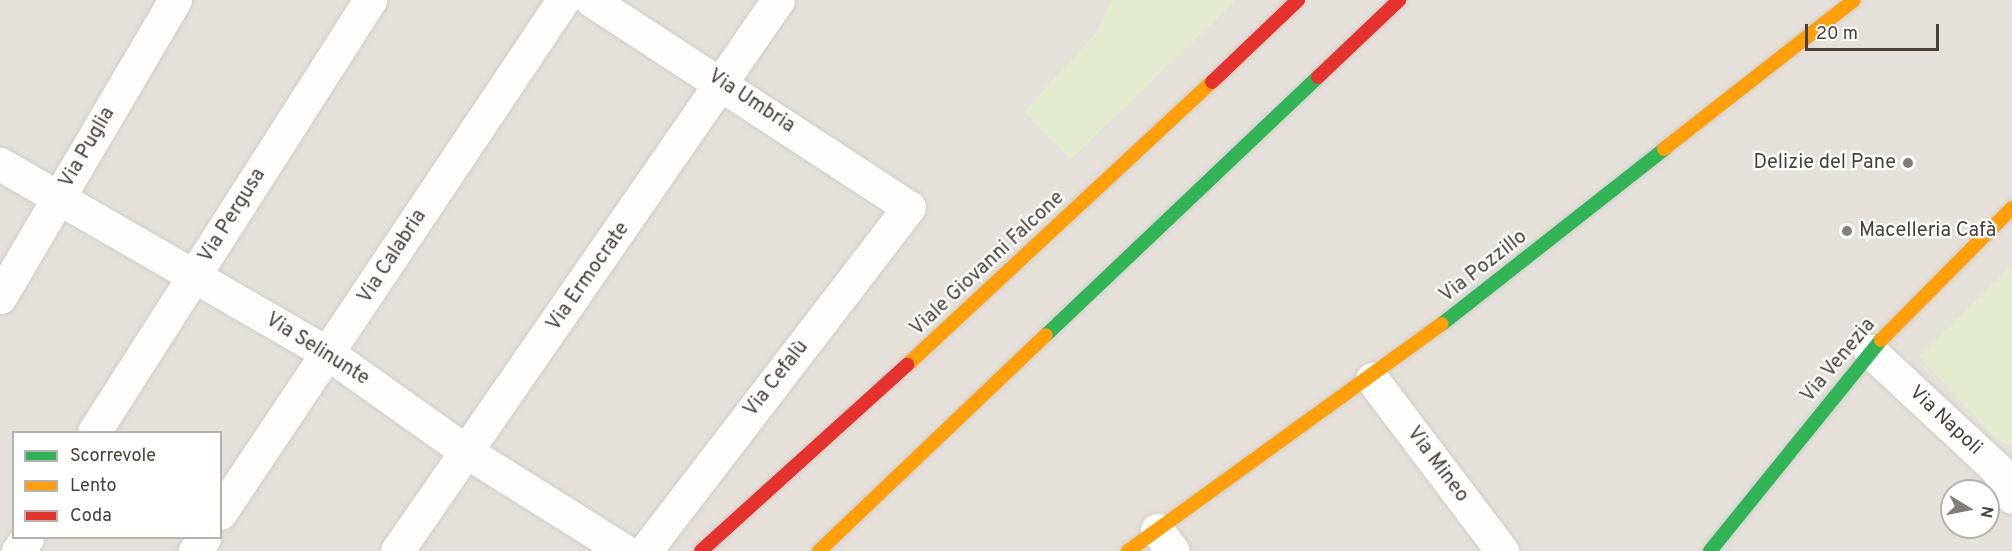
<!DOCTYPE html>
<meta charset="utf-8">
<style>
body{margin:0}
#map{position:relative;width:2012px;height:551px;overflow:hidden;background:#f2f0ed;font-family:Overpass,sans-serif}
div>[style]{position:absolute}
[style*='--x']{left:calc(var(--x)*1px);top:calc(var(--y)*1px);width:calc(var(--w)*1px);rotate:calc(var(--a)*1deg)}
.residential>*{inset:0;background:#e5e1da}
.green>*{inset:0;background:#e3ecce}
.roads{filter:drop-shadow(0 0 2px #d0cdca) drop-shadow(0 0 2px #d0cdca)}
.street>*{height:33px;margin:-16.5px;padding:0 16.5px;transform-origin:16.5px;border-radius:16.5px;background:#fdfdfc}
.fast>*{height:14px;margin:-7px;padding:0 7px;transform-origin:7px;border-radius:7px;background:#30b455}
.slow>*{height:14px;margin:-7px;padding:0 7px;transform-origin:7px;border-radius:7px;background:#ff9f0a}
.jam>*{height:14px;margin:-7px;padding:0 7px;transform-origin:7px;border-radius:7px;background:#e5322d}
.dots>*{width:16px;height:16px;translate:-50% -50%;box-sizing:border-box;border:3px solid #fff;border-radius:50%}
span{translate:-50% -50%;white-space:nowrap;text-align:center;line-height:1.15;-webkit-text-stroke:4.5px #fff;paint-order:stroke}
.street-label{font-size:20px;color:#494038}
.poi-label{font-size:20px;color:#494038}
.right{translate:-100% -50%;text-align:right}
.left{translate:0 -50%;text-align:left}
.legend{position:absolute;left:12px;top:431px;width:210px;height:108px;box-sizing:border-box;background:#fff;border:2px solid #b6b3af;margin:0;padding:8px 10px;list-style:none;font-size:18px;color:#494038}
.legend li{display:flex;align-items:center;gap:12px;height:30px}
.legend b{width:30px;border:2px solid #b6b3af}
.north{position:absolute;left:1940px;top:479px;width:60px;height:60px;box-sizing:border-box;background:#fff;border:2px solid #b6b3af;border-radius:50%;rotate:100deg;font-size:16px;font-weight:700;line-height:24px;text-align:center;color:#494038}
.north::after{content:'';display:block;margin:auto;width:21px;height:27px;background:#847e77;clip-path:polygon(50% 0,100% 100%,50% 72%,0 100%)}
.scale{position:absolute;left:1805px;top:24px;width:134px;height:27px;box-sizing:border-box;border:3px solid #494038;border-top:0;padding-left:8px;font-size:18px;line-height:21px;white-space:nowrap;color:#494038;-webkit-text-stroke:4px #fff;paint-order:stroke}
</style>
<div id="map">
<div class="residential">
<div style="clip-path:polygon(evenodd,0 0,2012px 0,2012px 551px,0 551px,0 0,14px 432px,220px 432px,220px 538px,14px 538px,14px 432px,0 0,1952px 491px,1988px 491px,1988px 527px,1952px 527px,1952px 491px)"></div>
</div>
<div class="green">
<div style="clip-path:polygon(1111px 0,1236px 0,1070px 160px,1024px 111px,1097px 32px)"></div>
<div style="clip-path:polygon(2012px 265px,2012px 448px,1994px 437px,1919px 356px)"></div>
</div>
<div class="roads">
<div class="street">
<div style="--x:591;--y:0;--w:379;--a:33.1"></div>
<div style="--x:909;--y:207;--w:434;--a:127.5"></div>
<div style="--x:0;--y:164;--w:380;--a:30"></div>
<div style="--x:329;--y:354;--w:169;--a:35.4"></div>
<div style="--x:467;--y:452;--w:186;--a:32.1"></div>
<div style="--x:0;--y:297;--w:345;--a:-59.5"></div>
<div style="--x:1870;--y:351;--w:172;--a:42.9"></div>
<div style="--x:1996;--y:468;--w:33;--a:61"></div>
<div style="--x:1372;--y:379;--w:216;--a:52.9"></div>
<div style="--x:94;--y:432;--w:513;--a:-57.43"></div>
<div style="--x:220;--y:513;--w:617;--a:-56.23"></div>
<div style="--x:1157;--y:530;--w:26;--a:53"></div>
<div style="--x:18;--y:551;--w:16;--a:-55"></div>
<div style="--x:195;--y:551;--w:16;--a:-55"></div>
<div style="--x:397;--y:551;--w:670;--a:-55.34"></div>
</div>
<div class="fast">
<div style="--x:1442;--y:324;--w:283;--a:-38.2"></div>
<div style="--x:1046;--y:335;--w:375;--a:-43.5"></div>
<div style="--x:1710;--y:551;--w:272;--a:-51"></div>
</div>
<div class="slow">
<div style="--x:1664;--y:149;--w:241;--a:-38.1"></div>
<div style="--x:1881;--y:340;--w:186;--a:-45.2"></div>
<div style="--x:907;--y:365;--w:416;--a:-42.9"></div>
<div style="--x:819;--y:551;--w:313;--a:-43.6"></div>
<div style="--x:1128;--y:551;--w:387;--a:-35.9"></div>
</div>
<div class="jam">
<div style="--x:1318;--y:77;--w:112;--a:-43.5"></div>
<div style="--x:1212;--y:82;--w:119;--a:-43.6"></div>
<div style="--x:701;--y:551;--w:278;--a:-42.1"></div>
</div>
</div>
<div class="dots">
<div style="left:1908px;top:163px;background:#847e77"></div>
<div style="left:1847px;top:231px;background:#847e77"></div>
</div>
<div class="street-label">
<span style="left:751px;top:102px;rotate:33deg">Via Umbria</span>
<span style="left:88px;top:148px;rotate:-60deg">Via Puglia</span>
<span style="left:233px;top:216px;rotate:-58deg">Via Pergusa</span>
<span style="left:393px;top:257px;rotate:-57deg">Via Calabria</span>
<span style="left:988px;top:264px;rotate:-43deg">Viale Giovanni Falcone</span>
<span style="left:1484px;top:267px;rotate:-38deg">Via Pozzillo</span>
<span style="left:589px;top:277px;rotate:-55deg">Via Ermocrate</span>
<span style="left:317px;top:350px;rotate:32deg">Via Selinunte</span>
<span style="left:1839px;top:361px;rotate:-50deg">Via Venezia</span>
<span style="left:777px;top:379px;rotate:-52deg">Via Cefalù</span>
<span style="left:1945px;top:421px;rotate:43deg">Via Napoli</span>
<span style="left:1437px;top:465px;rotate:53deg">Via Mineo</span>
</div>
<div class="poi-label">
<span class="right" style="left:1896px;top:163px">Delizie del Pane</span>
<span class="left" style="left:1859px;top:231px">Macelleria Cafà</span>
</div>
<ul class="legend">
<li><b style="height:8px;background:#30b455"></b>Scorrevole</li>
<li><b style="height:8px;background:#ff9f0a"></b>Lento</li>
<li><b style="height:8px;background:#e5322d"></b>Coda</li>
</ul>
<div class="north">N</div>
<div class="scale">20 m</div>
</div>
